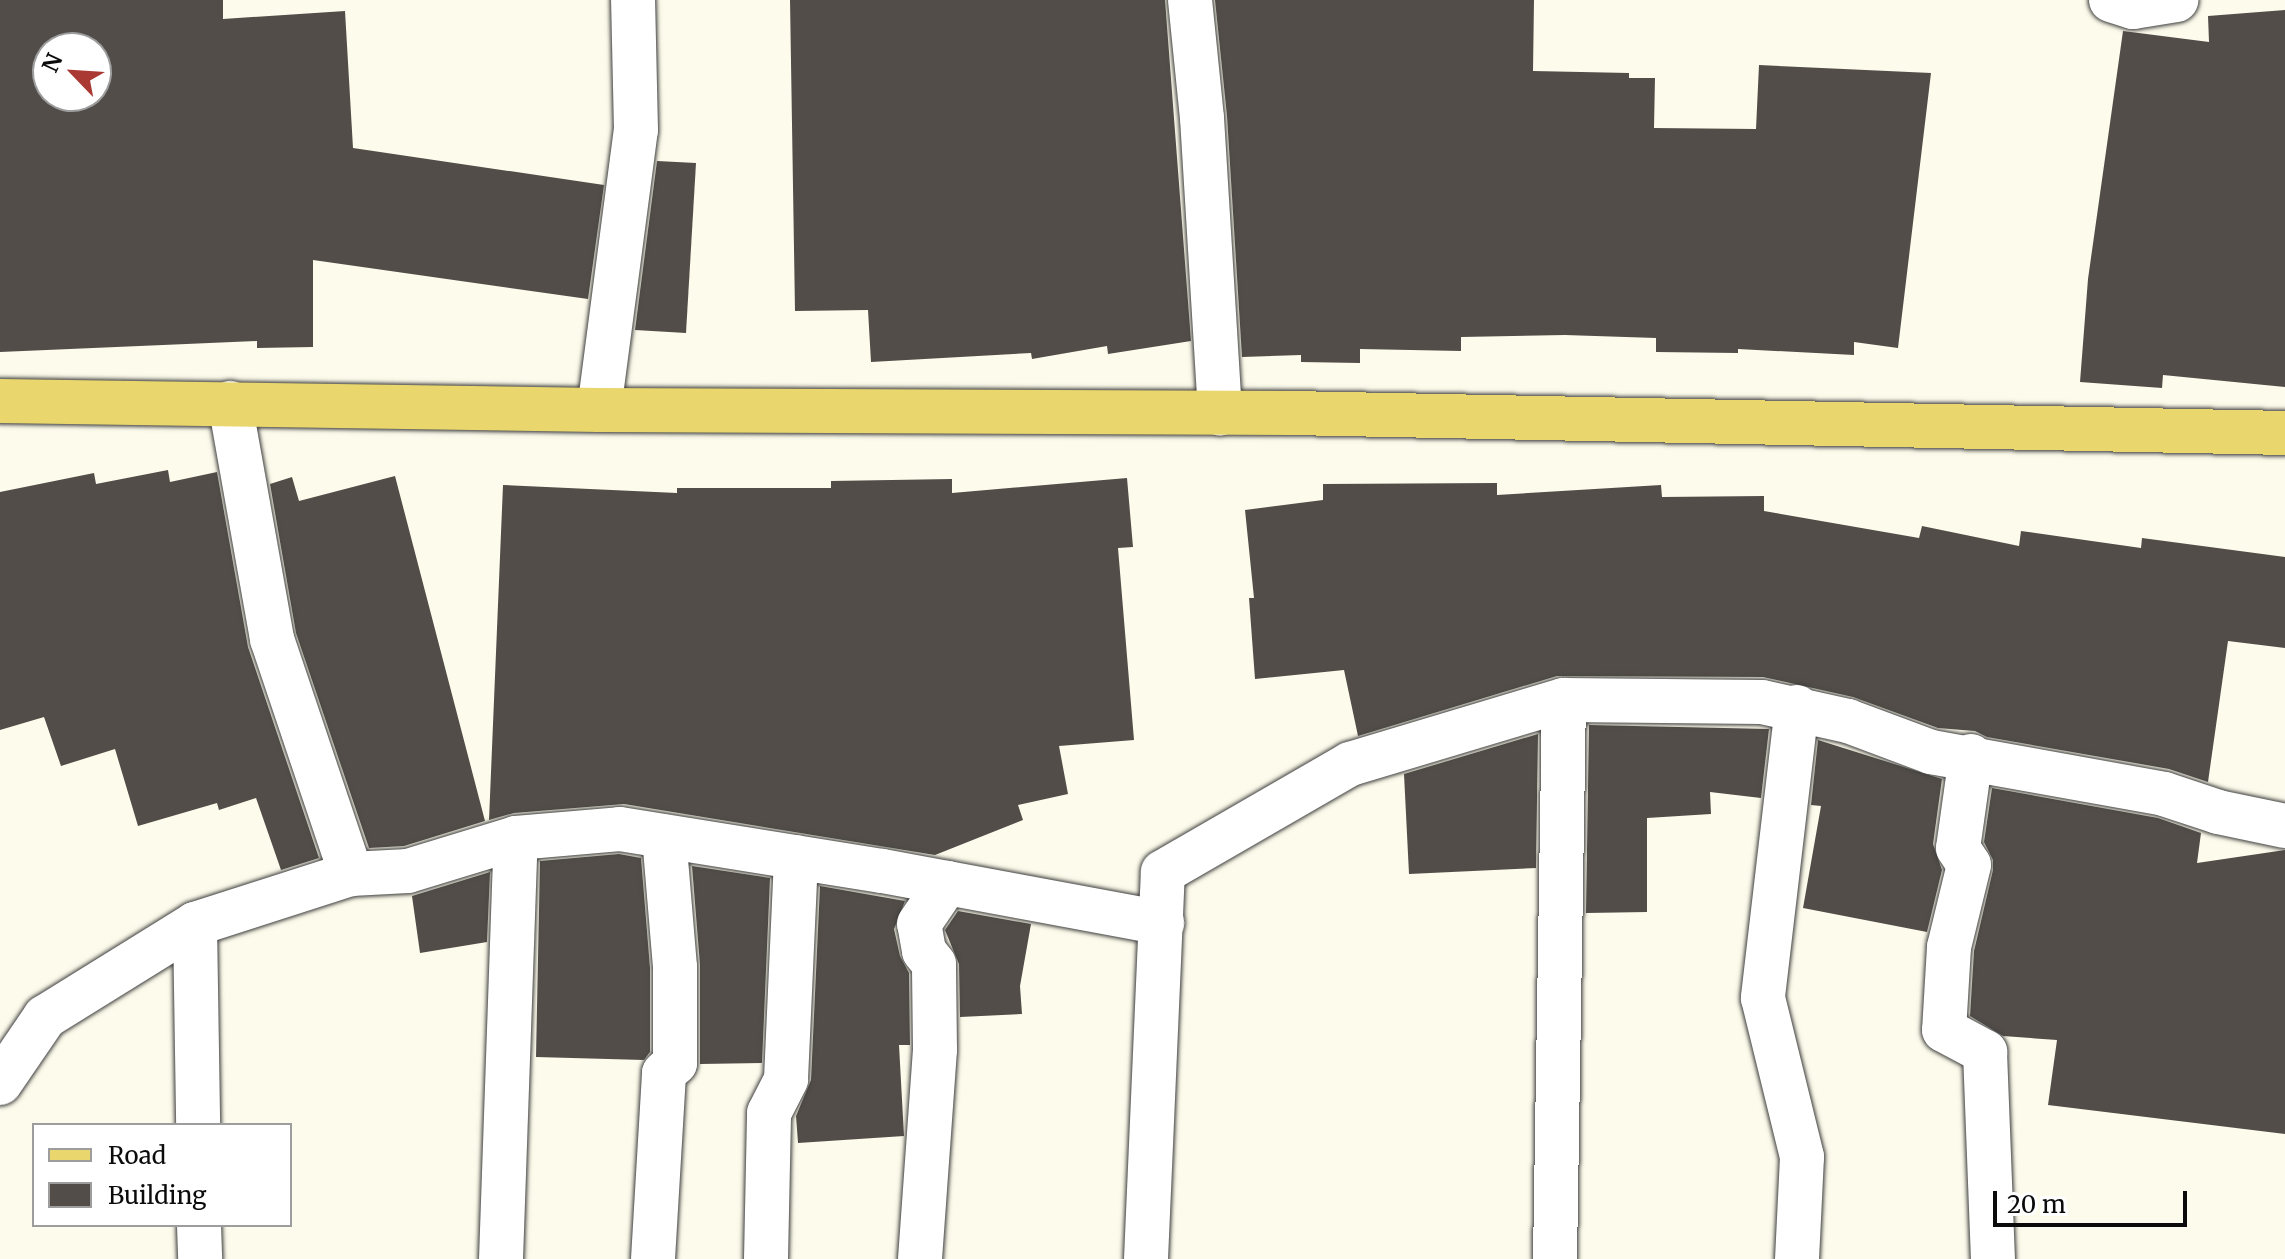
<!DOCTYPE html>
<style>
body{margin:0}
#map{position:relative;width:2285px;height:1259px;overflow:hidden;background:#fdfbeb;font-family:Merriweather,serif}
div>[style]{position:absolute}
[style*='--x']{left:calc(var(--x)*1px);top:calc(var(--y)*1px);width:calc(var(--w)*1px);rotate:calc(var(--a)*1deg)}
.building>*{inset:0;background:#524d48}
.roads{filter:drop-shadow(0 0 2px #3e3e3e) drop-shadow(0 0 2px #3e3e3e)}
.minor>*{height:44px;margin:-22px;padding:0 22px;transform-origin:22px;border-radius:22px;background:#fff}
.major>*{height:44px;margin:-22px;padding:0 22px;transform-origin:22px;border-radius:22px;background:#e9d76e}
span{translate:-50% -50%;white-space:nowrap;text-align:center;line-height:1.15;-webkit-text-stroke:8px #fff;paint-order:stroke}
.legend{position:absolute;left:32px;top:1123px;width:260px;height:104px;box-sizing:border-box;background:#fff;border:2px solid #9d9d9d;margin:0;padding:10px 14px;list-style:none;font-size:24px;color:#0b0b0b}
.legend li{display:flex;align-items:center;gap:16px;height:40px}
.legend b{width:40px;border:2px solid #9d9d9d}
.north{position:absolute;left:32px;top:32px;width:80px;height:80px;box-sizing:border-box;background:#fff;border:2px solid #9d9d9d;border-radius:50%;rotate:295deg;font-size:22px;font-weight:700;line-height:32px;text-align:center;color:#0b0b0b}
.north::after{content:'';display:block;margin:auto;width:28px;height:36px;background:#aa3933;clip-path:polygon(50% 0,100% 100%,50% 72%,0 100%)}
.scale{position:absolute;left:1993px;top:1191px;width:194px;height:36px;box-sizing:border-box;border:4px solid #0b0b0b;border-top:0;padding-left:10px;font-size:24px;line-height:28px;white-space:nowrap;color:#0b0b0b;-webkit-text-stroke:6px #fff;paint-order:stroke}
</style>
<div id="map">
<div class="building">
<div style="clip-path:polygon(evenodd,0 0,223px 0,223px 19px,345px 11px,353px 148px,604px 185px,588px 299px,313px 260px,313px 347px,257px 348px,257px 341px,0 352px,0 0,48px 48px,96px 48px,96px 96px,48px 96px,48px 48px)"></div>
<div style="clip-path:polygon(790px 0,1165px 0,1191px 341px,1108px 354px,1107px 346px,1032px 359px,1031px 353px,871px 362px,868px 310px,795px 311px)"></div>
<div style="clip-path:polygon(1215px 0,1534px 0,1533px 71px,1629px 73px,1629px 78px,1655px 78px,1654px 128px,1756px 129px,1759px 65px,1931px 73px,1898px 348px,1854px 342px,1854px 355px,1738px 349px,1738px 353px,1656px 352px,1656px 338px,1565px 335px,1461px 337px,1461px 351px,1360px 349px,1360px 363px,1301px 362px,1301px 355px,1242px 357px,1227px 116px)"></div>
<div style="clip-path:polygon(2285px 10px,2285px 387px,2163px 375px,2162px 388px,2080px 382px,2088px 279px,2123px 31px,2209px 42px,2208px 16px)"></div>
<div style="clip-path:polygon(657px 161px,696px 163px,686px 333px,635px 330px)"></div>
<div style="clip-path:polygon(168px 470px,170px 482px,217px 472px,248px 647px,319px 858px,281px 870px,256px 798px,219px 810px,217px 803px,138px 826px,115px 749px,61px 766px,44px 717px,0 730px,0 492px,94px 473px,96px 484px)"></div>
<div style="clip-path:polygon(395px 476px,485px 821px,404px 846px,369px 848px,296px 633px,270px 484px,292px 477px,299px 501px)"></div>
<div style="clip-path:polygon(1127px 478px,1133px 547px,1118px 548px,1134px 740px,1059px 746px,1068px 794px,1018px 805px,1023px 820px,935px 855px,624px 804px,514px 813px,489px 820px,503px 485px,677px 493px,677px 488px,831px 488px,831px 481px,952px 479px,952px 493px)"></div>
<div style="clip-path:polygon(1497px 483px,1497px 495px,1661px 485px,1662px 497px,1764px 496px,1764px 511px,1919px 538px,1922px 526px,2019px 546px,2021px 531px,2141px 548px,2142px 538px,2285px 557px,2285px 648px,2228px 641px,2208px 782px,2169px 769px,1987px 737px,1975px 731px,1938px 728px,1853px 697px,1763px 677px,1557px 676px,1358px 736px,1344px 670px,1255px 679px,1249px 598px,1254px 598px,1245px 510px,1323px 500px,1323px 484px)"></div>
<div style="clip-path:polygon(1589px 725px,1769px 729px,1761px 798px,1710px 792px,1711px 814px,1647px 818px,1647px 912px,1586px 913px)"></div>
<div style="clip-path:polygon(1538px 734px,1536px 868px,1409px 874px,1404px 774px)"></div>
<div style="clip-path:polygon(1818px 740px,1942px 779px,1933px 844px,1942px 870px,1927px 932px,1803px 908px,1821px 806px,1811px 805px)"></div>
<div style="clip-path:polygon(1992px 788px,2158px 818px,2201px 833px,2197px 863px,2285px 850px,2285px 1134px,2048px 1105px,2057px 1040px,2003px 1036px,1970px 1016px,1974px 951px,1993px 870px,1993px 860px,1984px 842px)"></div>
<div style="clip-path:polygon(619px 854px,641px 858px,650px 968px,650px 1052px,644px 1060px,536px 1057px,540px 861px)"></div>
<div style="clip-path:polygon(692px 866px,770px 878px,762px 1063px,700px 1064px,700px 965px)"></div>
<div style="clip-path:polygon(490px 872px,487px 942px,420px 953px,412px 896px)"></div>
<div style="clip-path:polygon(820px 886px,905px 901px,894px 929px,900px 956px,909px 973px,910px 1045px,899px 1045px,904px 1136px,798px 1143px,796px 1116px,811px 1080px)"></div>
<div style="clip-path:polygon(958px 911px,1031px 924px,1020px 986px,1022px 1014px,960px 1017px,959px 964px,945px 930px)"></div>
</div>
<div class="roads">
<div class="minor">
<div style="--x:1190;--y:0;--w:119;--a:84.2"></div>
<div style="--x:1202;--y:118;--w:296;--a:86.5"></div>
<div style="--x:2111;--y:0;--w:23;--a:18"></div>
<div style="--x:2133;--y:7;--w:44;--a:-9.2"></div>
<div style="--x:230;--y:403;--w:240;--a:79.9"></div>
<div style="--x:272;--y:639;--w:248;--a:71.4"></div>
<div style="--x:599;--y:410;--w:282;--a:-82.5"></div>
<div style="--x:636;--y:130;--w:130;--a:-91.3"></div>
<div style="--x:1797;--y:707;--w:293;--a:96.7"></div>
<div style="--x:1763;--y:998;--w:164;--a:76.2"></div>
<div style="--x:1802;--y:1157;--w:102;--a:92.8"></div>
<div style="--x:1971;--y:756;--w:93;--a:98"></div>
<div style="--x:1958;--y:848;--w:20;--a:57"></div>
<div style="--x:1969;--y:865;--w:84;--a:103.7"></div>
<div style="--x:1949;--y:947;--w:83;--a:93.4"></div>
<div style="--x:1944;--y:1030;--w:47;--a:28.2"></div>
<div style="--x:1985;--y:1052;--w:207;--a:87.8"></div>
<div style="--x:195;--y:924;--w:201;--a:89.1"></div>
<div style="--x:0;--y:1083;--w:80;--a:-55.7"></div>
<div style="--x:45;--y:1017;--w:176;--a:-31.8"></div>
<div style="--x:195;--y:924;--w:164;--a:-17.8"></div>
<div style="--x:351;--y:874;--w:57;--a:-3"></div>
<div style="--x:408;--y:871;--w:113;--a:-17"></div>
<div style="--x:516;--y:838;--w:104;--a:-4.9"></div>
<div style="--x:620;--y:829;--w:265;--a:9.1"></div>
<div style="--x:882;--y:871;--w:285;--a:10.5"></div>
<div style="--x:199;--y:1225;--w:34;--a:88"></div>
<div style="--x:501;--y:1259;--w:421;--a:-88"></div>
<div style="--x:653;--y:1259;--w:186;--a:-86.6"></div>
<div style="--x:664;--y:1073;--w:15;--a:-42"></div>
<div style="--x:675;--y:1063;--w:96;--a:-90"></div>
<div style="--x:675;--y:967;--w:131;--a:-94.8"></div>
<div style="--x:766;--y:1259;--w:146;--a:-88.8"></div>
<div style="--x:769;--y:1113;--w:38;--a:-63"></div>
<div style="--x:786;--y:1079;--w:222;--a:-87.4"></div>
<div style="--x:920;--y:1259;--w:210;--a:-85.9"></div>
<div style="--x:935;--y:1050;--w:86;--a:-90.7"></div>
<div style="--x:934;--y:964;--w:16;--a:-128"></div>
<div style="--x:924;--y:951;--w:27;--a:-100"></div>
<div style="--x:919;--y:924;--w:50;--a:-55.7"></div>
<div style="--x:1146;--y:1259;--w:387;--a:-87.5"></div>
<div style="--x:1163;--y:872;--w:216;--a:-30"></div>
<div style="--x:1350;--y:764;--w:223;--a:-16.7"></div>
<div style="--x:1564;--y:700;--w:198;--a:0.6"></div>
<div style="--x:1762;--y:702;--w:88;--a:12.5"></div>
<div style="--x:1848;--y:721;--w:89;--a:20.5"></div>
<div style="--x:1931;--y:752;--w:237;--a:10.2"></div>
<div style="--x:2164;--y:794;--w:57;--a:18.4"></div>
<div style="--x:2218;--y:812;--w:68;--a:11.8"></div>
<div style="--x:1555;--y:1259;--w:559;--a:-89.08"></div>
</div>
<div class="major">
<div style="--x:0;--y:401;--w:599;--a:0.86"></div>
<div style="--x:599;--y:410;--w:692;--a:0.25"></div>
<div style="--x:1291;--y:413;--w:994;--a:1.15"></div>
</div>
</div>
<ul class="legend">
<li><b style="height:10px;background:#e9d76e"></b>Road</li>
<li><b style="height:22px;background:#524d48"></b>Building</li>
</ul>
<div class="north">N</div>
<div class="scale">20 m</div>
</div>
